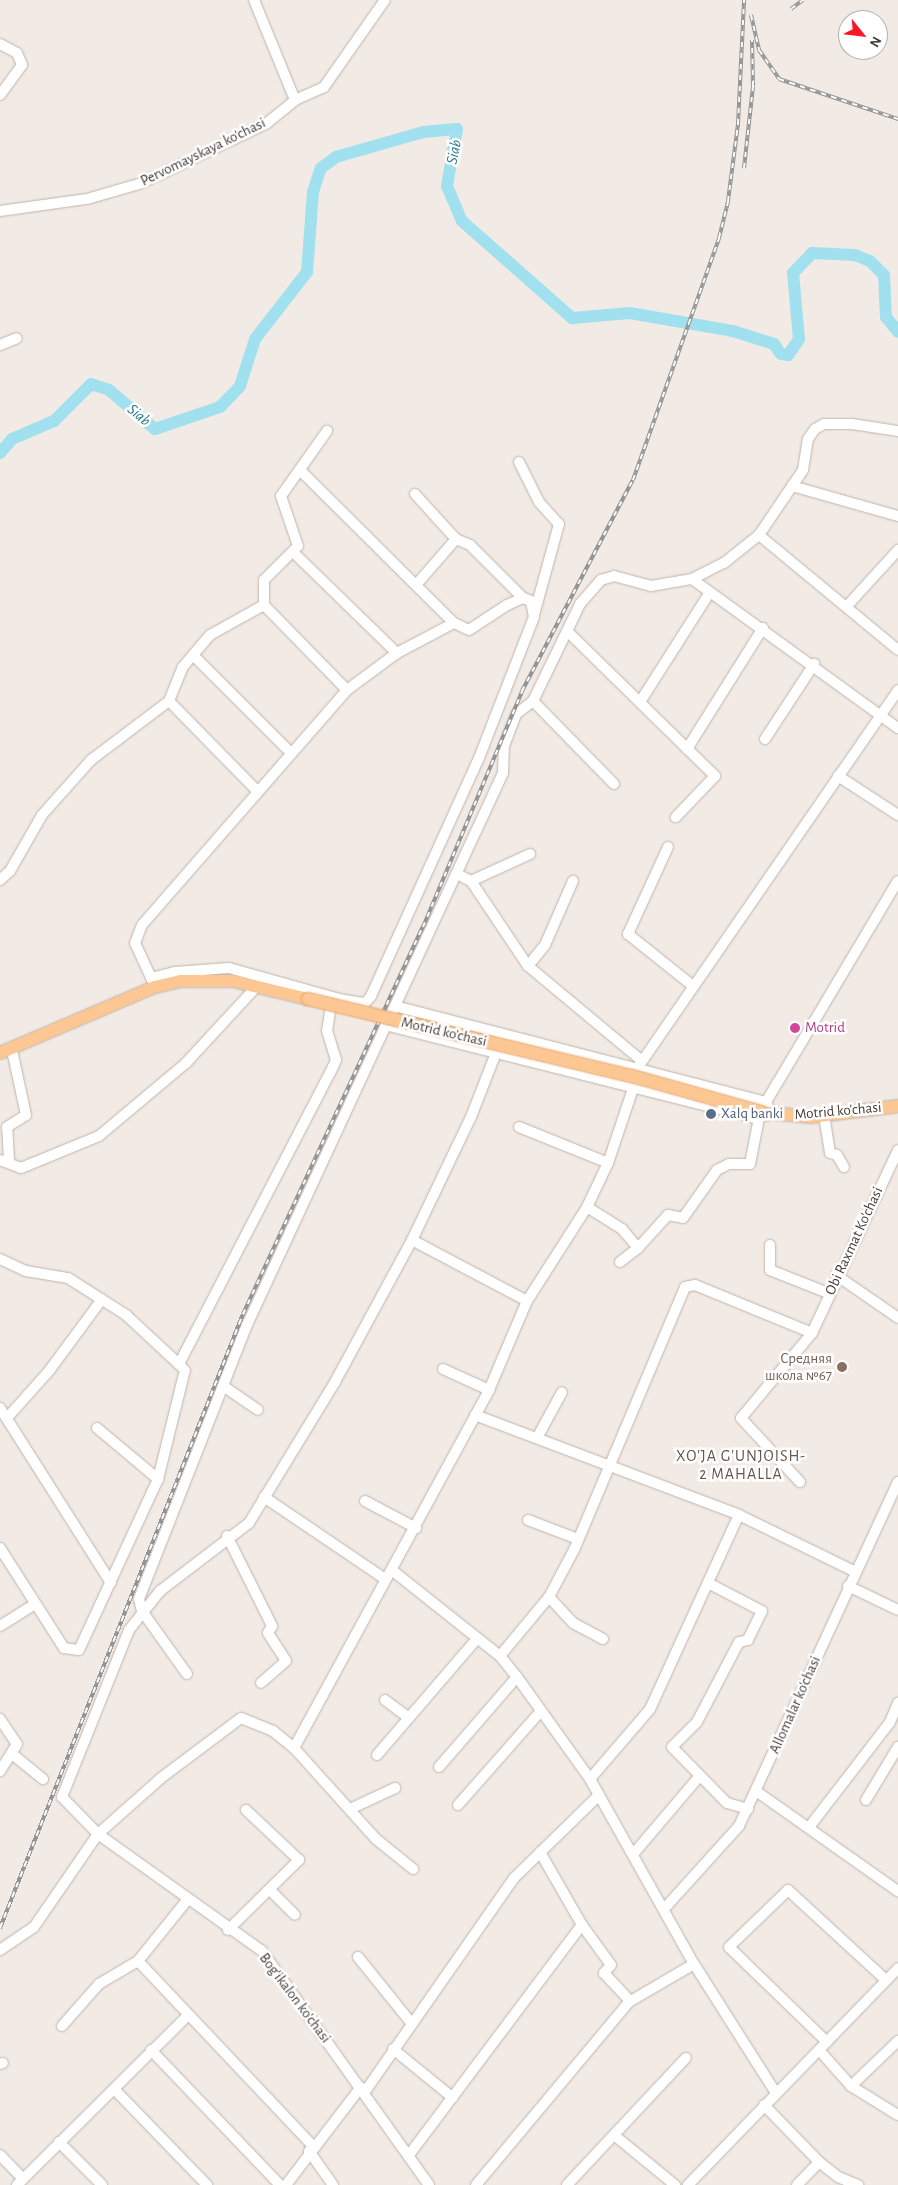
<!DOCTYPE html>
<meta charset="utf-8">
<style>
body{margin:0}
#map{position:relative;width:898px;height:2185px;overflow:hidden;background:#f2ebe5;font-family:"Alegreya Sans",sans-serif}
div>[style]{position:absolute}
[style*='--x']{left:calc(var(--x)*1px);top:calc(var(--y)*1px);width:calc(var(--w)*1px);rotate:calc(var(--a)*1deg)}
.river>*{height:12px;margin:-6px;padding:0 6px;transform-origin:6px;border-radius:6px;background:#a1e0ef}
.roads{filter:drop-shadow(0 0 1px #c0b4ab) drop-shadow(0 0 1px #c0b4ab)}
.minor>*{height:10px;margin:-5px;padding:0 5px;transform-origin:5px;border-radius:5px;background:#fff}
.major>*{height:12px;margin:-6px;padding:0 6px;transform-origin:6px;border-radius:6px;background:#fdc793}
.rail>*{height:4px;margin-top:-2px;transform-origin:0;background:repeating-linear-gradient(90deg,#fff 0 5.5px,#949494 0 11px);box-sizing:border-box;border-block:1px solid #949494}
.bridges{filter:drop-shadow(0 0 1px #e2a063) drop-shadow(0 0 1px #e2a063)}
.major-bridge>*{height:12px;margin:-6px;padding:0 6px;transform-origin:6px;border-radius:6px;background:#fdc793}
.dots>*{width:14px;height:14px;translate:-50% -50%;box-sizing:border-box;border:2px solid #fff;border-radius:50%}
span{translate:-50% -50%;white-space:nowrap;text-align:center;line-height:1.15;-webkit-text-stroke:5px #fff;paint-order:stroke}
.street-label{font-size:15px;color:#443b35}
.hotel-label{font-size:15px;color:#b23c85}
.left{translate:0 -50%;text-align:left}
.service-label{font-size:15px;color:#4e5e75}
.education-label{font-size:15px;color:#785e54}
.right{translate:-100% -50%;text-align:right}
.water-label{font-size:16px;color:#2a7b8f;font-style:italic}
.neighbourhood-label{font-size:16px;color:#67564c;letter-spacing:1px}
.north{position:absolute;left:838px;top:10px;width:50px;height:50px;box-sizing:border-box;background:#fff;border:1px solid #b4b1ae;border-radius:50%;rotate:119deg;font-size:14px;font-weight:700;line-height:20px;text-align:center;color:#443b35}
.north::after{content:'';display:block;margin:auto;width:18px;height:22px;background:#f71727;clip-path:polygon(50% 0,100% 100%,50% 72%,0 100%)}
</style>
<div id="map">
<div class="river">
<div style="--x:0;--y:453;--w:18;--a:-49"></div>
<div style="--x:12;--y:439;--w:46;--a:-23.2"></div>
<div style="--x:54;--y:421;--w:52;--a:-45"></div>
<div style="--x:91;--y:384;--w:19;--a:18"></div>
<div style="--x:109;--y:390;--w:60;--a:40.3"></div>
<div style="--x:155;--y:429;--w:69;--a:-18.7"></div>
<div style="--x:220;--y:407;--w:29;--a:-46"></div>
<div style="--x:240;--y:386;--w:49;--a:-72.3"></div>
<div style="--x:255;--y:339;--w:85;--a:-52.2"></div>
<div style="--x:307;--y:272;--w:80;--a:-85.7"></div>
<div style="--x:313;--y:192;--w:25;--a:-72"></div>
<div style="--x:321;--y:168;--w:19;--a:-36"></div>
<div style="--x:336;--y:157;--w:91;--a:-16"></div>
<div style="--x:423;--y:132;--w:34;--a:-5"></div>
<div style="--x:457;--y:129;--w:58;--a:100"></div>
<div style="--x:447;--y:186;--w:38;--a:67"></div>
<div style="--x:462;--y:221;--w:147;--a:41.4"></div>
<div style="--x:572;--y:318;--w:58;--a:-4.9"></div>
<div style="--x:630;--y:313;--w:105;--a:9.9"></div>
<div style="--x:733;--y:331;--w:43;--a:17.6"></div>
<div style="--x:774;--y:344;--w:12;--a:55"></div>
<div style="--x:781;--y:354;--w:7;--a:8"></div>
<div style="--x:788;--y:355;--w:19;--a:-55"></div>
<div style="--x:799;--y:339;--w:66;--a:-95.2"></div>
<div style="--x:793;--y:273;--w:28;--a:-46"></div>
<div style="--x:812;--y:253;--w:43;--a:2.7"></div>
<div style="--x:855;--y:255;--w:16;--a:22"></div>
<div style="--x:870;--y:261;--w:20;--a:45"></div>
<div style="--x:884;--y:275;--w:42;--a:87.3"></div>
<div style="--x:886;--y:317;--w:19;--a:51"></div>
</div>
<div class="roads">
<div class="minor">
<div style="--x:254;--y:0;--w:108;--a:67.7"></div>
<div style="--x:0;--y:44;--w:19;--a:28"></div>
<div style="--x:17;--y:53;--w:13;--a:67"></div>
<div style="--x:22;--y:65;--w:37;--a:126"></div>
<div style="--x:0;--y:211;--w:88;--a:-7.9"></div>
<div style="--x:87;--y:199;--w:57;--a:-16.2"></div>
<div style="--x:142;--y:183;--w:139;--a:-25.6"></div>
<div style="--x:267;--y:123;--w:36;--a:-39"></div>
<div style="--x:295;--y:100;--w:32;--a:-24"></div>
<div style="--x:324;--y:87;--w:106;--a:-55"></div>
<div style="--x:0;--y:345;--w:18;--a:-22"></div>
<div style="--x:519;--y:462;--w:45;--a:63.4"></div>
<div style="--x:539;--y:502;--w:30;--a:48"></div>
<div style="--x:559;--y:524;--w:94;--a:105.4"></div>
<div style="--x:792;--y:486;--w:110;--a:15.8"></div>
<div style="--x:415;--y:494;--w:61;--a:47.7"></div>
<div style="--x:456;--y:539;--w:61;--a:131"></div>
<div style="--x:759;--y:535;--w:180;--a:39.6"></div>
<div style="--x:456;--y:539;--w:15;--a:23"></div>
<div style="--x:470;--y:545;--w:75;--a:45"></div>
<div style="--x:294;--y:553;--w:144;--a:44.2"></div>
<div style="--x:692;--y:579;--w:254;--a:35.9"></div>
<div style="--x:264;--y:605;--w:25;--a:-90"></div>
<div style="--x:264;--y:580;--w:48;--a:-45"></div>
<div style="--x:298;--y:546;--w:53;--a:-108.8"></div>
<div style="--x:281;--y:496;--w:80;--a:-54.7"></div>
<div style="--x:847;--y:606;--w:76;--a:-47.7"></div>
<div style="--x:568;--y:632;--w:206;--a:44.4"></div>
<div style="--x:715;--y:776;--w:57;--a:133.6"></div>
<div style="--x:193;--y:655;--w:139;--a:45"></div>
<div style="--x:169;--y:701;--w:126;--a:45.6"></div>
<div style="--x:533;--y:701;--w:116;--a:45.7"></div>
<div style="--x:640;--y:702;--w:130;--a:-57.5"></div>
<div style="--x:765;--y:739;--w:90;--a:-56.8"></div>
<div style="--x:687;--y:749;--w:143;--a:-57.9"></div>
<div style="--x:838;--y:776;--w:72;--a:33"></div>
<div style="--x:668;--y:847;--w:96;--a:114.7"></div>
<div style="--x:628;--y:934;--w:83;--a:38.7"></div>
<div style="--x:457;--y:874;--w:16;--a:27"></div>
<div style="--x:471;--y:881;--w:102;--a:56.2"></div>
<div style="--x:528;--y:966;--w:148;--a:39.8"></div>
<div style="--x:0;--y:880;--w:13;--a:-42"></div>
<div style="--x:10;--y:871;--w:64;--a:-60.3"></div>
<div style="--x:42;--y:815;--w:74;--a:-48.3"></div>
<div style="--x:91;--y:760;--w:98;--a:-37.1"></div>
<div style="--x:169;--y:701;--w:35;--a:-68"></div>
<div style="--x:182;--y:668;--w:43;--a:-49.7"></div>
<div style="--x:210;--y:635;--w:62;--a:-29.1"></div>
<div style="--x:264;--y:605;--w:119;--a:45.7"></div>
<div style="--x:471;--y:881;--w:65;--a:-24.6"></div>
<div style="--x:528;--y:966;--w:27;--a:-51"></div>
<div style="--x:545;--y:945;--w:70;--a:-66.4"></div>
<div style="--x:151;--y:978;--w:25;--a:-14"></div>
<div style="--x:175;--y:972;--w:54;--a:-4.2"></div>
<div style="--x:229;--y:968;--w:114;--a:15.7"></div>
<div style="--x:339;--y:999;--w:26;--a:9"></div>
<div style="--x:365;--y:1003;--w:9;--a:-49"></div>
<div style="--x:371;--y:996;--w:261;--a:-65.6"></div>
<div style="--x:479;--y:758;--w:151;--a:-68.7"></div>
<div style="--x:534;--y:617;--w:16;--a:-101"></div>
<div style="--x:531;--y:601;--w:9;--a:-159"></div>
<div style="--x:523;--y:598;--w:17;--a:156"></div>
<div style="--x:507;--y:605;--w:45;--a:146.7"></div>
<div style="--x:469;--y:630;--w:17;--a:-155"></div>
<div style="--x:154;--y:984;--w:45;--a:-114.9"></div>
<div style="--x:135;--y:943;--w:19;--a:-69"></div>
<div style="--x:142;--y:925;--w:312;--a:-48.9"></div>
<div style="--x:347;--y:690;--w:62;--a:-36.5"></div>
<div style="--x:397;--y:653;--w:64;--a:-27.8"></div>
<div style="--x:454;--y:623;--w:217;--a:-135.2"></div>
<div style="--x:385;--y:1025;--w:382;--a:14.1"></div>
<div style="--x:755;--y:1118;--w:17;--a:-13"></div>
<div style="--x:772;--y:1114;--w:13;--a:-117"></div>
<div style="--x:766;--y:1102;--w:383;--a:-165.5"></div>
<div style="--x:634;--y:1073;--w:465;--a:-55.4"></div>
<div style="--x:766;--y:1102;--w:257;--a:-59.2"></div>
<div style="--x:824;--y:1115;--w:38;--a:81"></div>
<div style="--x:830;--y:1153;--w:7;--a:16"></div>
<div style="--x:837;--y:1155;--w:14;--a:60"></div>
<div style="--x:519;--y:1127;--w:96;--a:22"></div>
<div style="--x:0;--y:1160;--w:22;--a:21"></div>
<div style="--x:21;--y:1168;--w:84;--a:-22.3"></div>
<div style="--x:99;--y:1136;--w:114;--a:-40"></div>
<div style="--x:186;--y:1063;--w:105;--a:-47.3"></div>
<div style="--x:9;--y:1161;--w:34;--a:-93"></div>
<div style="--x:7;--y:1127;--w:22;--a:-32"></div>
<div style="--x:26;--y:1115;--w:66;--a:-102.2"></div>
<div style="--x:587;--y:1207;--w:41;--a:32.2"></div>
<div style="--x:622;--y:1229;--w:25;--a:50"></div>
<div style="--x:638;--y:1248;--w:45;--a:-47.7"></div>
<div style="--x:668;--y:1215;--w:15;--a:11"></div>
<div style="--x:683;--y:1218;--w:59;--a:-54.7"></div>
<div style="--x:717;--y:1170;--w:13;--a:-27"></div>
<div style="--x:729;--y:1164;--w:21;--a:0"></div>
<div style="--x:750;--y:1164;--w:47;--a:-78.9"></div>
<div style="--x:412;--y:1240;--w:130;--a:27.9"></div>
<div style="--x:770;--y:1245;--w:25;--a:90"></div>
<div style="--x:770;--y:1270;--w:62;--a:21.6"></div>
<div style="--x:0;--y:1259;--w:29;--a:25"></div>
<div style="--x:26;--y:1271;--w:43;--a:9.5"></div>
<div style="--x:68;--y:1278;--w:69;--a:32.5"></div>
<div style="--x:126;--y:1315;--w:76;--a:42.9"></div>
<div style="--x:620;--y:1262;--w:23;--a:-38"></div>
<div style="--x:836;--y:1275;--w:75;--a:34.7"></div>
<div style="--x:179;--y:1364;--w:335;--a:-62.6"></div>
<div style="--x:333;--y:1067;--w:8;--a:-67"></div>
<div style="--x:336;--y:1060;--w:30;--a:-107"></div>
<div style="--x:327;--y:1031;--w:26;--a:-81"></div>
<div style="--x:443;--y:1369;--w:51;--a:24.5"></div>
<div style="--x:223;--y:1386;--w:42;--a:34.4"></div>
<div style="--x:0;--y:1408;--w:207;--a:57.6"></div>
<div style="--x:475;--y:1415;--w:282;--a:20.7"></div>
<div style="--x:739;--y:1515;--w:130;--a:26"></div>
<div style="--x:7;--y:1418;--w:63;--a:-48.2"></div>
<div style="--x:49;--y:1371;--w:89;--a:-53.6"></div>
<div style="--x:97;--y:1428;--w:80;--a:39.9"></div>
<div style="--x:537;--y:1438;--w:52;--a:-61.5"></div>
<div style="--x:800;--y:1482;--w:87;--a:-132.7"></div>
<div style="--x:741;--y:1418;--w:111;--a:-50.1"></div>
<div style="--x:812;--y:1333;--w:202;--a:-64.8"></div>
<div style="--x:264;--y:1497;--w:146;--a:34.1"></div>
<div style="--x:365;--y:1501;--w:58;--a:27.9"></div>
<div style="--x:528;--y:1520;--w:53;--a:20.8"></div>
<div style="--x:227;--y:1536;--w:101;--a:63.4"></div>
<div style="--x:272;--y:1626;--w:8;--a:120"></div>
<div style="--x:268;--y:1633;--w:33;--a:57"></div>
<div style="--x:286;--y:1661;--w:33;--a:139"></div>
<div style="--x:0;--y:1548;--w:119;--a:57.4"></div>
<div style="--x:64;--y:1648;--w:15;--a:8"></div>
<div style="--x:79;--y:1650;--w:188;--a:-65.2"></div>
<div style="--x:158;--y:1479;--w:112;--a:-76.1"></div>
<div style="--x:393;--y:1571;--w:137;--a:38.5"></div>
<div style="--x:500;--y:1656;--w:27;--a:51"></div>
<div style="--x:517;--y:1677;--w:125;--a:54.4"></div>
<div style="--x:590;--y:1779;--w:212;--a:60.7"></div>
<div style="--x:694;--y:1964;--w:153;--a:57.6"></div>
<div style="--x:708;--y:1583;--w:61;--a:27.4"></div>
<div style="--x:762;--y:1611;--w:32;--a:116"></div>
<div style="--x:748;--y:1640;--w:9;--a:167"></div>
<div style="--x:739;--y:1642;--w:90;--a:117.7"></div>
<div style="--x:697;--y:1722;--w:35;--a:135"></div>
<div style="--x:672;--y:1747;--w:78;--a:45.5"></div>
<div style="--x:727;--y:1803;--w:22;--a:16"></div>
<div style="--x:848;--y:1586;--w:55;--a:25.6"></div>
<div style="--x:549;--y:1597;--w:35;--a:47"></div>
<div style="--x:573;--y:1623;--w:34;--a:28"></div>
<div style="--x:0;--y:1626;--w:39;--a:-32"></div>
<div style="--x:500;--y:1656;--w:77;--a:-50.3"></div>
<div style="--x:549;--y:1597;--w:53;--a:-62"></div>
<div style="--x:574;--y:1550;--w:285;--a:-67.1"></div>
<div style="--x:685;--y:1287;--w:10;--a:-11"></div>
<div style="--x:695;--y:1285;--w:126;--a:22.3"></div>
<div style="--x:187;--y:1674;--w:77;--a:-125.5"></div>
<div style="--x:142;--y:1611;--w:12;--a:-104"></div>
<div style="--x:139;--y:1599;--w:295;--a:-68.5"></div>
<div style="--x:247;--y:1325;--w:608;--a:-65.12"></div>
<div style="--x:503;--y:773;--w:27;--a:-88"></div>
<div style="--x:504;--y:746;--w:34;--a:-69"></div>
<div style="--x:516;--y:714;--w:21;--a:-37"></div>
<div style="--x:533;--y:701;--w:108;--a:-64.1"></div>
<div style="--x:580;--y:604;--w:32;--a:-49"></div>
<div style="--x:601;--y:580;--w:14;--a:-17"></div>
<div style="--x:614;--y:576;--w:38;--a:15"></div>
<div style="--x:651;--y:586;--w:42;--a:-9.7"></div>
<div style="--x:692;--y:579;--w:36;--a:-27"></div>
<div style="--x:724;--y:563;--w:45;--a:-38.7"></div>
<div style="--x:759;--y:535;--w:78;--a:-55.9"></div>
<div style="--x:803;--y:470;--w:31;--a:-81"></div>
<div style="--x:808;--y:439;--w:12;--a:-55"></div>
<div style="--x:815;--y:429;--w:10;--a:-29"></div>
<div style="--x:824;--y:424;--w:28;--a:0"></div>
<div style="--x:852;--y:424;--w:47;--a:8.7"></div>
<div style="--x:385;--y:1700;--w:30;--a:37"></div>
<div style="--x:0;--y:1719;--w:30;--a:56"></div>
<div style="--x:17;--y:1744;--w:32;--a:122"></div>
<div style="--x:294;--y:1748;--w:408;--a:-61.4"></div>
<div style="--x:489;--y:1390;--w:97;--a:-66.9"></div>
<div style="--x:527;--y:1301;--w:112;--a:-57.4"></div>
<div style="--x:587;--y:1207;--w:49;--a:-64.5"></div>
<div style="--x:608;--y:1163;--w:84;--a:-71.4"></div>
<div style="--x:12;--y:1754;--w:40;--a:39"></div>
<div style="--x:377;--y:1755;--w:152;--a:-49.3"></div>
<div style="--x:439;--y:1767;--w:119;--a:-49.1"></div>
<div style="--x:590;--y:1779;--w:92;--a:-49.4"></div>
<div style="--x:650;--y:1709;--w:213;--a:-65.4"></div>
<div style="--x:756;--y:1791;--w:174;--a:35.2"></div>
<div style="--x:866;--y:1800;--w:62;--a:-58.9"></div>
<div style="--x:458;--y:1805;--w:125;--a:-48.6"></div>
<div style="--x:350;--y:1809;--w:50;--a:-25"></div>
<div style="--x:810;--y:1826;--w:131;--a:-52.4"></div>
<div style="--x:890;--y:1722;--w:21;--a:-67"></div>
<div style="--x:635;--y:1852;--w:97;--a:-49.6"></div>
<div style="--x:270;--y:1890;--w:35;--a:45"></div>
<div style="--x:664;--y:1909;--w:112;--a:-47.9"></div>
<div style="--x:739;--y:1826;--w:379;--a:-65.2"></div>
<div style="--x:582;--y:1925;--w:49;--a:54.1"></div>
<div style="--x:611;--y:1965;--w:11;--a:131"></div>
<div style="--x:604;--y:1973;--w:38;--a:47"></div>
<div style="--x:228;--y:1930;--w:100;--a:-44.6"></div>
<div style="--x:299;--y:1860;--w:73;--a:-136.7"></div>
<div style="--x:0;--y:1950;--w:41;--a:-34.1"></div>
<div style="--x:34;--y:1927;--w:113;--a:-55.5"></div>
<div style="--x:98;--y:1834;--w:84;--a:-41.6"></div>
<div style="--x:161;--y:1778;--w:100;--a:-36.9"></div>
<div style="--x:241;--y:1718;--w:35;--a:22"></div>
<div style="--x:273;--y:1731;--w:27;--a:39"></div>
<div style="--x:294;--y:1748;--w:122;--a:48"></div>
<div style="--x:376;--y:1839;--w:48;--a:39"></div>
<div style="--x:358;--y:1957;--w:86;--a:51.1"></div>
<div style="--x:138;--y:1961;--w:253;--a:46.6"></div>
<div style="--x:62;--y:2026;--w:56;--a:-48.6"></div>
<div style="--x:99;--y:1984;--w:45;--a:-30.5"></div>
<div style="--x:138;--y:1961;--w:80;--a:-51.1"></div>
<div style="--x:827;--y:2042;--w:136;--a:-135.9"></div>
<div style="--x:729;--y:1947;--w:82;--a:-44"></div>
<div style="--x:788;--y:1890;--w:133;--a:42.6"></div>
<div style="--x:393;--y:2049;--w:77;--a:39.2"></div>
<div style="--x:151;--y:2050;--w:187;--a:46.3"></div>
<div style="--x:819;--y:2050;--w:48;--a:48.4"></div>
<div style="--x:851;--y:2086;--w:55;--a:31.7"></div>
<div style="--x:0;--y:2064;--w:3;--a:-18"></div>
<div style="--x:851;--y:2086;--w:65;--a:-43.8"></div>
<div style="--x:114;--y:2089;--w:134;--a:45.9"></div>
<div style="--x:364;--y:2093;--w:262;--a:-55.1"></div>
<div style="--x:514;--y:1878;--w:119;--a:-44.3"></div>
<div style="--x:764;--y:2105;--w:79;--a:46"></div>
<div style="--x:819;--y:2162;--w:24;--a:38"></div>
<div style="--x:838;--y:2177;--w:22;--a:22"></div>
<div style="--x:614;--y:2135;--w:79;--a:39.3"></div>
<div style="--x:59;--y:2142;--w:61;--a:45"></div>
<div style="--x:309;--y:2151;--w:42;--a:54.8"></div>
<div style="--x:0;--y:2155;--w:33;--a:46"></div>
<div style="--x:409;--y:2155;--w:288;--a:-53.1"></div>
<div style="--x:582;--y:1925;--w:84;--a:-119.9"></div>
<div style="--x:17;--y:2185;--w:241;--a:-44.8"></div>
<div style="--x:286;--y:2185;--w:123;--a:-52.6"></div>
<div style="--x:429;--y:2185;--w:287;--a:-125.5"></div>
<div style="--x:262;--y:1951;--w:201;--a:-144.5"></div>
<div style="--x:98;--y:1834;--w:52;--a:-134.2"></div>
<div style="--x:62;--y:1797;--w:180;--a:-68.1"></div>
<div style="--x:129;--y:1630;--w:50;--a:-51.5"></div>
<div style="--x:160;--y:1591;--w:112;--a:-37.4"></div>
<div style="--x:249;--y:1523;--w:165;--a:-58.6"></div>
<div style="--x:335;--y:1382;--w:162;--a:-61.5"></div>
<div style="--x:412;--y:1240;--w:136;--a:-64.4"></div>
<div style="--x:471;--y:1117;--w:77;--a:-68.7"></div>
<div style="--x:476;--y:2185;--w:239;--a:-50.1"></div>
<div style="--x:629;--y:2002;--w:75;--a:-30.3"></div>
<div style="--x:567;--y:2185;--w:174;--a:-46.9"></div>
<div style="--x:688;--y:2185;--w:302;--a:-45.9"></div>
<div style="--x:797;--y:2185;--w:32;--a:-46"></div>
</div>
<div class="major">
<div style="--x:0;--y:1053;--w:168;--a:-23.1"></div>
<div style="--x:155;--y:987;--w:27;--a:-13"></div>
<div style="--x:181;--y:981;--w:52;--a:0"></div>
<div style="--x:233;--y:981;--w:77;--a:13.5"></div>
<div style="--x:761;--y:1112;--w:50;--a:5.7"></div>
<div style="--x:811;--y:1117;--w:88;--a:-7.2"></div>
</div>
</div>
<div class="rail">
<div style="--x:791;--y:9;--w:15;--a:-37"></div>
<div style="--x:751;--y:15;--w:36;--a:77"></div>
<div style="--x:759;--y:50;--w:35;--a:55"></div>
<div style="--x:779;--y:79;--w:126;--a:18.6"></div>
<div style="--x:744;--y:168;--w:82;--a:-83.7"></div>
<div style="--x:753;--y:86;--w:46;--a:-91.2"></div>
<div style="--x:0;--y:1928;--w:660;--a:-68.41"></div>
<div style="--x:243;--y:1314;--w:427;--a:-65.1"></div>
<div style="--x:423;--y:927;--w:256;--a:-67.2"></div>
<div style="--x:522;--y:691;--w:238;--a:-62.3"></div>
<div style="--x:633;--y:480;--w:257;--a:-70.4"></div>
<div style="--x:719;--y:238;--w:38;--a:-76"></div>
<div style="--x:728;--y:201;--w:78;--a:-82.6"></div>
<div style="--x:738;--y:124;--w:124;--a:-87.2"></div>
</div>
<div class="bridges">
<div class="major-bridge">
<div style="--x:308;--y:999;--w:333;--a:13.4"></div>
<div style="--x:632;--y:1076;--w:134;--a:15.6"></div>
</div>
</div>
<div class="dots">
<div style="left:795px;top:1028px;background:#d1479c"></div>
<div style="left:711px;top:1114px;background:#5c6f8a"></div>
<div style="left:842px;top:1367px;background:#8d6e63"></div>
</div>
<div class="street-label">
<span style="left:203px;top:152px;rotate:-26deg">Pervomayskaya ko'chasi</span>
<span style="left:444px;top:1032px;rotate:13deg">Motrid ko'chasi</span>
<span style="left:838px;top:1111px;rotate:-5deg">Motrid ko'chasi</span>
<span style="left:854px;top:1241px;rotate:-65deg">Obi Raxmat Ko'chasi</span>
<span style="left:795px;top:1705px;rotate:-66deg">Allomalar ko'chasi</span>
<span style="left:295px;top:1998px;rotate:53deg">Bog'ikalon ko'chasi</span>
</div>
<div class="hotel-label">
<span class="left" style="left:805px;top:1028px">Motrid</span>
</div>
<div class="service-label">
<span class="left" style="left:721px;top:1114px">Xalq banki</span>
</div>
<div class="education-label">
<span class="right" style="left:832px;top:1367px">Средняя<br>школа №67</span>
</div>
<div class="water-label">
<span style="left:454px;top:152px;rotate:-79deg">Siab</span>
<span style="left:139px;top:415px;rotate:40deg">Siab</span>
</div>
<div class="neighbourhood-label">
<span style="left:741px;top:1465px">XO'JA G'UNJOISH-<br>2 MAHALLA</span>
</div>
<div class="north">N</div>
</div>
